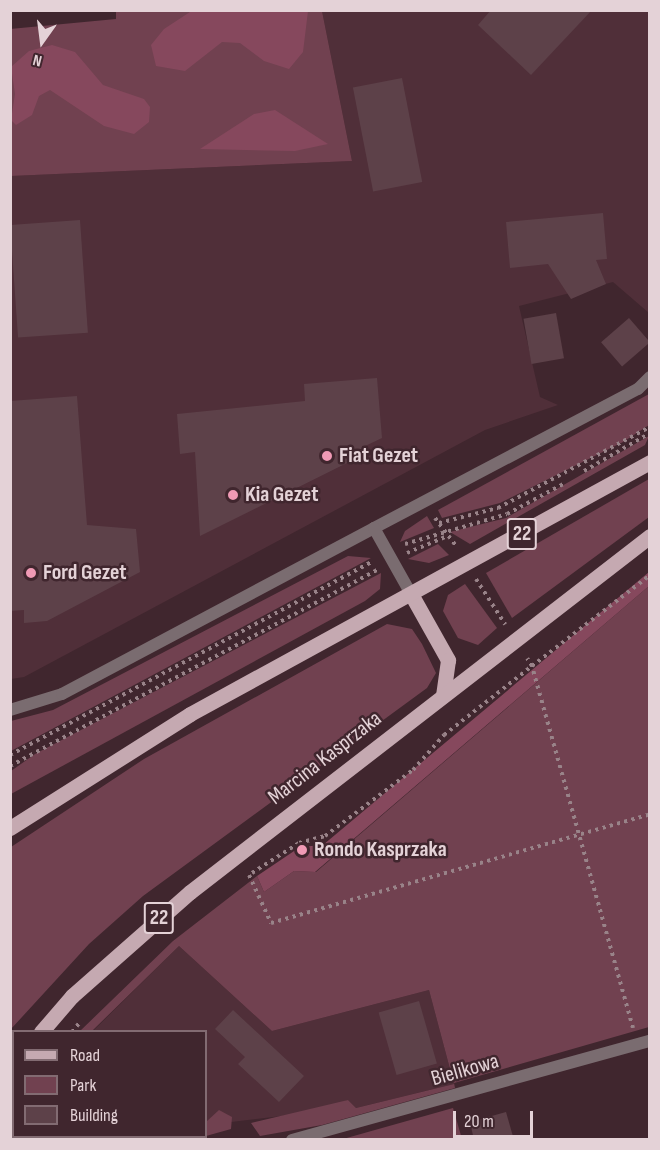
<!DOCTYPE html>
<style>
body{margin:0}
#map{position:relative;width:660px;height:1150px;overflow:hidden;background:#40262e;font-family:"Sofia Sans Condensed",sans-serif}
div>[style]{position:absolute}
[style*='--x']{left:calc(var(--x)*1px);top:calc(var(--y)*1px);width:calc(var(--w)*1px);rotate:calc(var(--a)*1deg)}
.built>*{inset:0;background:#502f39}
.green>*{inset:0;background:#714150}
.forest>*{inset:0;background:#86485d}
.building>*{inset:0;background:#5d4149;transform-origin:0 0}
.path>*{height:4px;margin-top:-2px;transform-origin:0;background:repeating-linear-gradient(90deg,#998389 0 3px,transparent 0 7.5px)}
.service>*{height:12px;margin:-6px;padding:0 6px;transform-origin:6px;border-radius:6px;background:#7a6c70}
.minor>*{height:12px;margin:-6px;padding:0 6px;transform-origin:6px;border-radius:6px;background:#7a6c70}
.primary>*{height:15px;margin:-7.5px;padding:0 7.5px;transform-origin:7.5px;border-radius:7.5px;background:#c5a9b1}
.dots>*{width:16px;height:16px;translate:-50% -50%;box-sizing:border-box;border:3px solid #40262e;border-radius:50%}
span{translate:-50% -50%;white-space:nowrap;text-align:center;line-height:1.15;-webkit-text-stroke:5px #40262e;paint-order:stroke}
.shield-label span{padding:2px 4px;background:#40262e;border:2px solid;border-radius:4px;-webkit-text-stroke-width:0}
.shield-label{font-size:21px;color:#e4d2d7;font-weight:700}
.poi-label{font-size:22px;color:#e4d2d7;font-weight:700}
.left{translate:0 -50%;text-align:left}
.street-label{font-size:22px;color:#e4d2d7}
.frame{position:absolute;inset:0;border:12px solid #e4d2d7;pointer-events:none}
.legend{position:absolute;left:12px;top:1030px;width:195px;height:108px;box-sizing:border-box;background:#40262e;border:2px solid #826b72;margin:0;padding:8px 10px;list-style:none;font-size:18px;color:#e4d2d7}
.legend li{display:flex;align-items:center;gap:12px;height:30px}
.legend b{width:30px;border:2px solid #826b72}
.north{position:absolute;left:12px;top:12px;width:60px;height:60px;-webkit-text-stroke:4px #40262e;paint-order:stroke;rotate:194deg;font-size:16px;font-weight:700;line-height:24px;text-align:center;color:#e4d2d7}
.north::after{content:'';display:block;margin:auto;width:21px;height:27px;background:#e4d2d7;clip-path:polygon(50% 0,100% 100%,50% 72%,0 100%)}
.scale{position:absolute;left:453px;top:1111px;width:80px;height:27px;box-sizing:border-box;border:3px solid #e4d2d7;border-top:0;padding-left:8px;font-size:18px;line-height:21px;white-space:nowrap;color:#e4d2d7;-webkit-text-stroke:4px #40262e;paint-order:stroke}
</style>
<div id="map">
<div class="built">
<div style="clip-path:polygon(322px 11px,649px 11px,649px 313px,613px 282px,519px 306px,540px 397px,558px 405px,485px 430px,24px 677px,11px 679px,10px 176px,352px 161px)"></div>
<div style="clip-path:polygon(179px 946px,272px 1031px,429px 990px,454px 1084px,356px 1108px,348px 1100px,316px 1112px,206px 1125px,206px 1032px,92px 1032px)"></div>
</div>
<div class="green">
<div style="clip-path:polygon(116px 11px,322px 11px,352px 161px,11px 176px,10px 29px,116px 19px)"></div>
<div style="clip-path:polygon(649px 394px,649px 425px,623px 442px,500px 503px,442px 518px,438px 510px)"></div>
<div style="clip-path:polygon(649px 436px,645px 445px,470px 544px,450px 532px,506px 518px)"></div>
<div style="clip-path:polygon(649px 479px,649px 517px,512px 618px,486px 573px)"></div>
<div style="clip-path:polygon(427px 516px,434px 528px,400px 542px,405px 531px)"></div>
<div style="clip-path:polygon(438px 544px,449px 555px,429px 563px,408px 559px)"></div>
<div style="clip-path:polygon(348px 556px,371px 558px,11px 751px,11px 721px,53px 710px)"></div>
<div style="clip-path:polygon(381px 573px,380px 589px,365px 601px,11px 794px,11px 771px,35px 754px)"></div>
<div style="clip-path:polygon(465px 584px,497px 628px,478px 645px,458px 638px,443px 611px,448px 595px)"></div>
<div style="clip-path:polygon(649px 586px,649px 1027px,454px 1083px,455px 1088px,322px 1125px,260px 1136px,251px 1123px,348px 1100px,356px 1108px,454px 1084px,429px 990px,272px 1031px,179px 946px,92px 1031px,79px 1032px,173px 941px,257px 876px,264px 892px,294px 871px,316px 872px)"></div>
<div style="clip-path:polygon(387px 624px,412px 629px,422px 644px,436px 673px,427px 688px,143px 896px,89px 944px,11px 1029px,11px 847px,144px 759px)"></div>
<div style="clip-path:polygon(453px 1108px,462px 1139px,343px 1139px)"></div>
<div style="clip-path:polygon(219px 1110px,232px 1117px,231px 1129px,206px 1136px,206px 1122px)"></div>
</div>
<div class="forest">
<div style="clip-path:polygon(193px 10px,308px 11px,303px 52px,289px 69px,264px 61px,240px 43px,222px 42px,185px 71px,156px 66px,151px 45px,164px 29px)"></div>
<div style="clip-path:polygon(52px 45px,75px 52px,103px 85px,144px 99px,150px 107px,149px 122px,134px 134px,104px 126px,50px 90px,39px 96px,32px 115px,16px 125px,11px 120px,15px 94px,11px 67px,29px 51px)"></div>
<div style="clip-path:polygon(275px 110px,328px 144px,295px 151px,200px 149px,254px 114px)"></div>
<div style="clip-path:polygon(649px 572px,649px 586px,315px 872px,294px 871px,264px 892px,257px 876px,300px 847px,323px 845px)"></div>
</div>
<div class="building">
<div style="clip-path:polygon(491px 10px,592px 10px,531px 75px,478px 25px)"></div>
<div style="left:402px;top:78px;width:106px;height:50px;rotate:79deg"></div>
<div style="clip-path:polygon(603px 213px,607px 259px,596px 260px,606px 284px,571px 299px,548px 264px,510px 268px,506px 222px)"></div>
<div style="left:80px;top:220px;width:113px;height:70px;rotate:86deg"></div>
<div style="left:556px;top:313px;width:46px;height:33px;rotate:80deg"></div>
<div style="left:629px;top:318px;width:32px;height:37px;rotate:49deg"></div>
<div style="clip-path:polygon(377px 378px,382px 438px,363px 447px,363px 455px,200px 536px,195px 452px,180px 454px,177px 414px,305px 401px,304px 384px)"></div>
<div style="clip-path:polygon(77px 396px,87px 525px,136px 529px,140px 572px,47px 621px,24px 623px,24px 610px,10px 611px,10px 401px)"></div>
<div style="left:419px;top:1001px;width:65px;height:42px;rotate:74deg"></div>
<div style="clip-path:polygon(233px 1010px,304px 1076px,279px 1102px,238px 1064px,245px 1057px,215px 1029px)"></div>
<div style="clip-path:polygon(506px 1112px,514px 1140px,474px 1140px,470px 1122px)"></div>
</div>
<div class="path">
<div style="--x:584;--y:471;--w:76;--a:-29.9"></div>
<div style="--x:435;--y:518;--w:34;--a:53"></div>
<div style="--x:439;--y:523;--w:61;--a:-14.3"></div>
<div style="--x:498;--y:508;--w:172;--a:-28.1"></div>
<div style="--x:405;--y:544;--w:106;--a:-16.4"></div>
<div style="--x:507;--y:514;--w:66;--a:-28.1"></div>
<div style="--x:407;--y:553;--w:41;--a:-22.8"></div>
<div style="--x:476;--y:579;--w:54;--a:57.2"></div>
<div style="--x:10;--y:755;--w:410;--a:-28.1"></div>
<div style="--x:10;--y:766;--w:416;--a:-28.1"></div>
<div style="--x:252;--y:873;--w:56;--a:-32.6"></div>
<div style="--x:299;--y:843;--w:27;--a:-15"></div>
<div style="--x:325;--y:836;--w:110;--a:-36.9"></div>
<div style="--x:413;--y:770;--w:47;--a:-48.5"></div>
<div style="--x:444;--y:735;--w:112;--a:-38.1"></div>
<div style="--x:532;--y:666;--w:9;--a:-122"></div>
<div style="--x:249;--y:875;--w:53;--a:65.4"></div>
<div style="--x:271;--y:923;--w:394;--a:-16"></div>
<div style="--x:633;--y:1028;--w:376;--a:-105.6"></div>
<div style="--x:532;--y:666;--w:149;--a:-37.6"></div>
<div style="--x:72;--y:1032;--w:14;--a:-51"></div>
<div style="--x:10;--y:1040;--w:4;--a:27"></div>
<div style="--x:17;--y:1140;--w:4;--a:-63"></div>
</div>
<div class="service">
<div style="--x:374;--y:528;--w:298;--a:-27.8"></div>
<div style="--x:638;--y:389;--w:17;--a:-45"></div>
</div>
<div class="minor">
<div style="--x:10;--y:710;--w:54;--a:-17.1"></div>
<div style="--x:62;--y:694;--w:353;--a:-28"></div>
<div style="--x:374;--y:528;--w:76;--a:60.7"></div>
<div style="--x:10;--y:1095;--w:4;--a:27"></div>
<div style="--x:66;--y:1136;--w:8;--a:30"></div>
<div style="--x:292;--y:1140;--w:371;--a:-15.5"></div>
</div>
<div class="primary">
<div style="--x:411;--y:594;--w:76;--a:60.7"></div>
<div style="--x:448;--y:660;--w:36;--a:98"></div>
<div style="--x:10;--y:828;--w:213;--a:-32.3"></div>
<div style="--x:190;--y:714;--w:525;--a:-28.72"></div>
<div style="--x:41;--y:1032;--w:48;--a:-49.3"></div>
<div style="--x:72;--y:996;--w:157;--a:-41.4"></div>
<div style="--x:190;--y:892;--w:582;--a:-37.74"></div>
<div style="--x:10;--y:1069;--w:6;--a:-45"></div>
</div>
<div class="dots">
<div style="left:327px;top:456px;background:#f09ab5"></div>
<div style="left:233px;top:495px;background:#f09ab5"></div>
<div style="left:31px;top:573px;background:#f09ab5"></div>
<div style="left:302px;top:850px;background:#f09ab5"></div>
</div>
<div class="shield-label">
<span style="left:522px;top:534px">22</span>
<span style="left:159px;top:918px">22</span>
</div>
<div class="poi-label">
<span class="left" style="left:339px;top:456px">Fiat Gezet</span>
<span class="left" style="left:245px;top:495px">Kia Gezet</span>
<span class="left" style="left:43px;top:573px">Ford Gezet</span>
<span class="left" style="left:314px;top:850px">Rondo Kasprzaka</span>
</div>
<div class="street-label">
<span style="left:325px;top:758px;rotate:-38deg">Marcina Kasprzaka</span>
<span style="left:465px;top:1070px;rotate:-16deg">Bielikowa</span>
</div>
<div class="frame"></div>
<ul class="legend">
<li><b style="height:8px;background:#c5a9b1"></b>Road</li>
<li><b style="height:16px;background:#714150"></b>Park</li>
<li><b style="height:16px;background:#5d4149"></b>Building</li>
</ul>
<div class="north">N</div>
<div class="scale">20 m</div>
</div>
